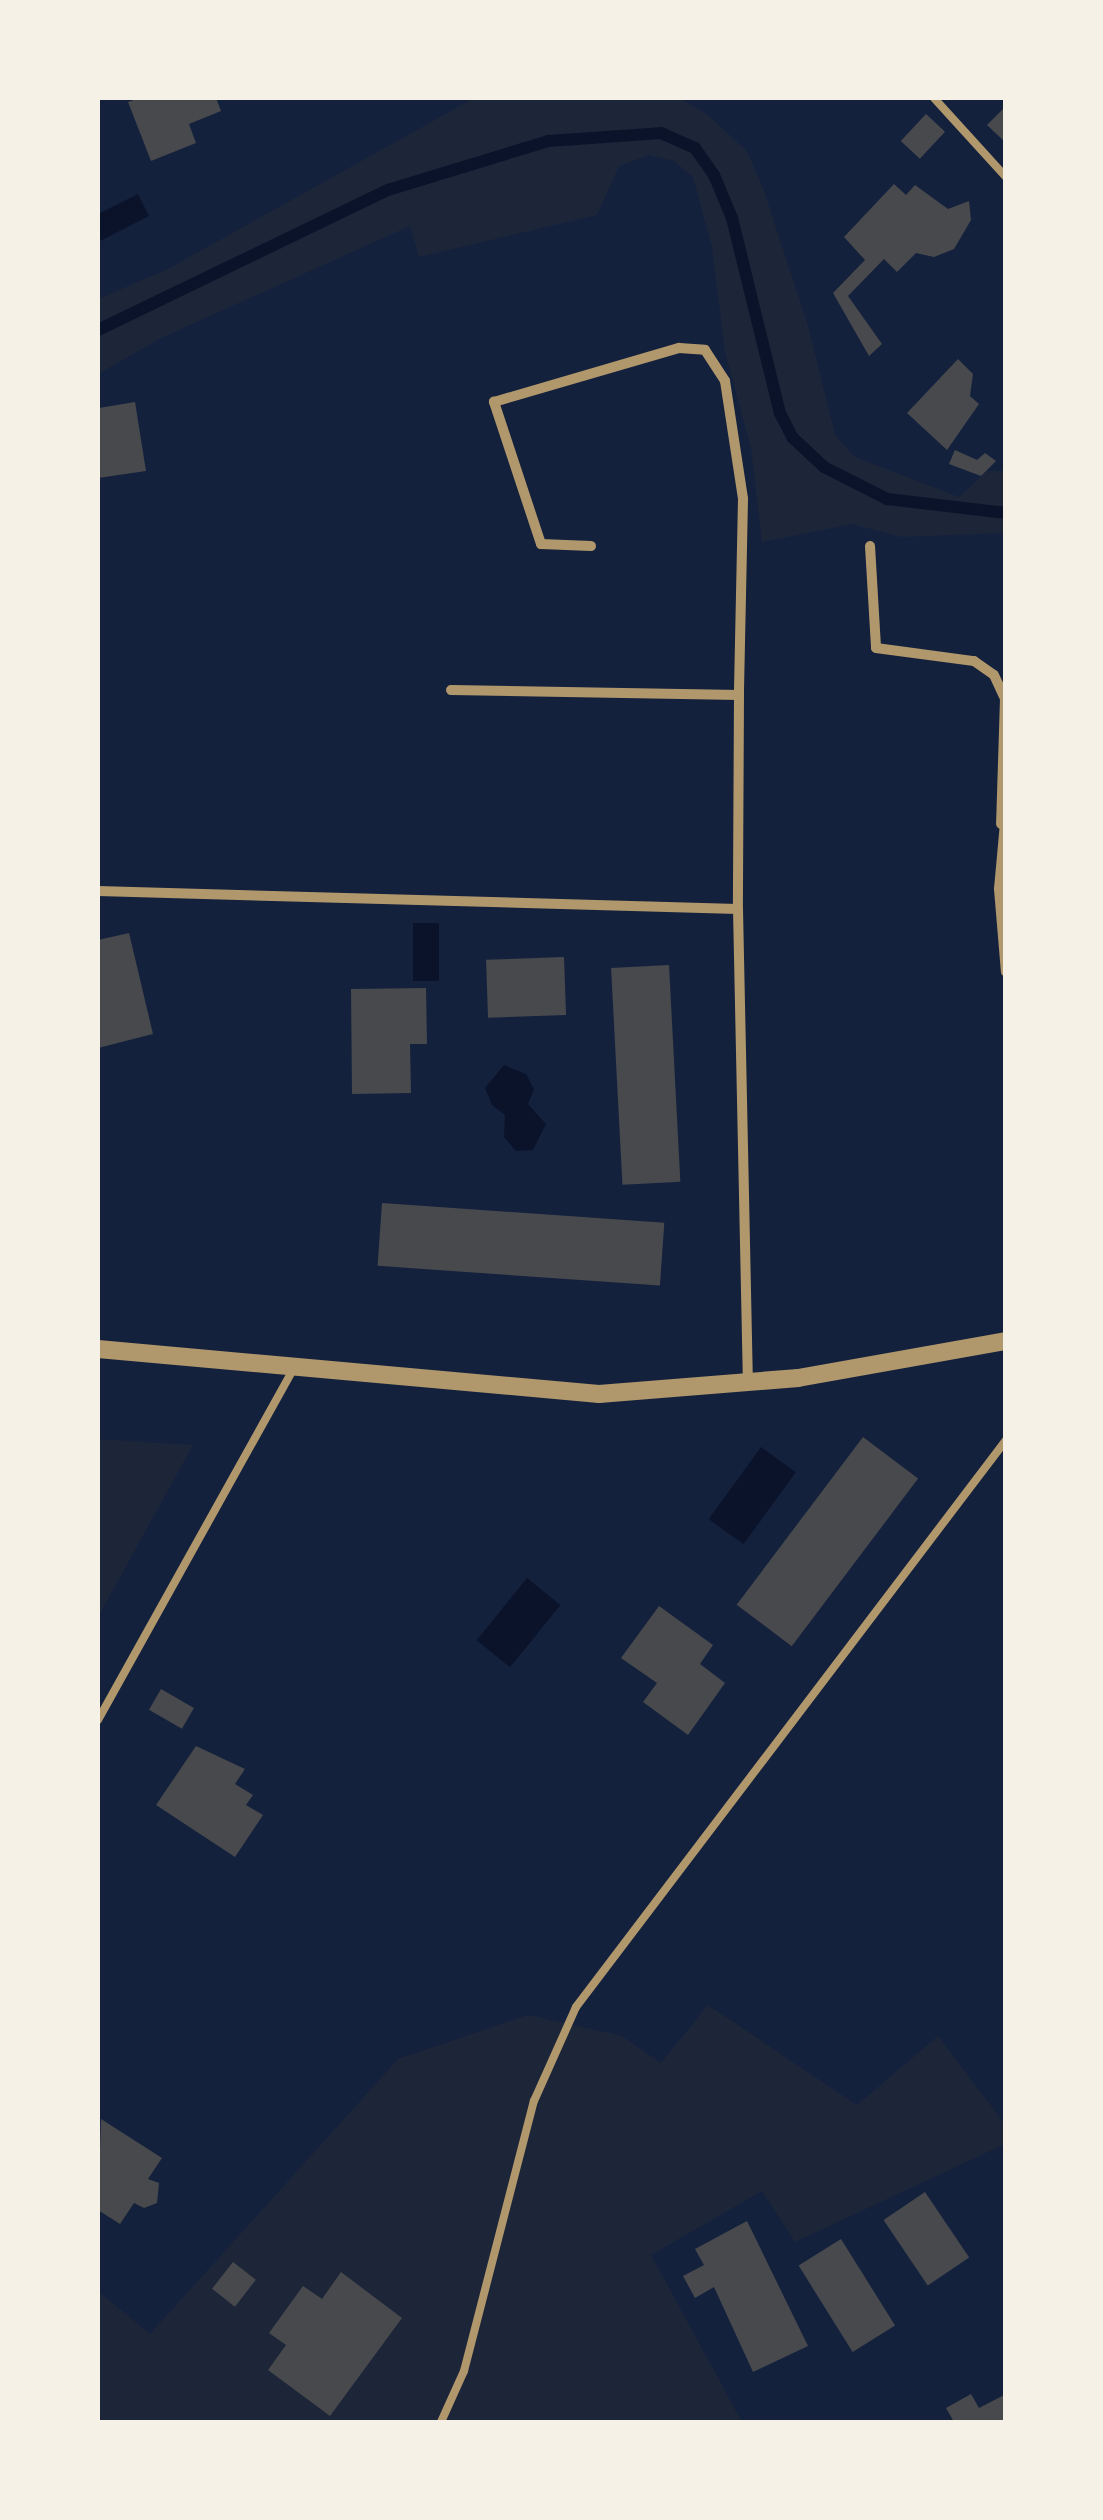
<!DOCTYPE html>
<style>
body{margin:0}
#map{position:relative;width:1103px;height:2520px;overflow:hidden;background:#14213d;font-family:"Source Sans 3",sans-serif}
div>[style]{position:absolute}
[style*='--x']{left:calc(var(--x)*1px);top:calc(var(--y)*1px);width:calc(var(--w)*1px);rotate:calc(var(--a)*1deg)}
.green>*{inset:0;background:#1d2539}
.water>*{inset:0;background:#0b132b;transform-origin:0 0}
.stream>*{height:12px;margin:-6px;padding:0 6px;transform-origin:6px;border-radius:6px;background:#0b132b}
.building>*{inset:0;background:#48494c;transform-origin:0 0}
.service>*{height:8px;margin:-4px;padding:0 4px;transform-origin:4px;border-radius:4px;background:#b1986c}
.minor>*{height:10px;margin:-5px;padding:0 5px;transform-origin:5px;border-radius:5px;background:#b1986c}
.tertiary>*{height:18px;margin:-9px;padding:0 9px;transform-origin:9px;border-radius:9px;background:#b1986c}
span{translate:-50% -50%;white-space:nowrap;text-align:center;line-height:1.15;-webkit-text-stroke:8px #f6f1e7;paint-order:stroke}
.frame{position:absolute;inset:0;border:100px solid #f6f1e7;pointer-events:none}
</style>
<div id="map">
<div class="green">
<div style="clip-path:polygon(474px 98px,680px 98px,708px 115px,747px 151px,764px 191px,808px 326px,835px 435px,855px 457px,959px 497px,987px 471px,1005px 471px,1005px 533px,901px 537px,852px 524px,762px 542px,751px 448px,725px 352px,712px 247px,693px 177px,674px 161px,649px 155px,619px 166px,597px 215px,419px 257px,410px 226px,161px 338px,98px 374px,98px 299px,168px 269px)"></div>
<div style="clip-path:polygon(98px 1439px,193px 1445px,98px 1617px)"></div>
<div style="clip-path:polygon(708px 2005px,857px 2105px,938px 2036px,1005px 2124px,1005px 2144px,795px 2242px,762px 2191px,651px 2255px,742px 2422px,98px 2422px,98px 2291px,150px 2334px,398px 2059px,528px 2015px,622px 2036px,661px 2063px)"></div>
</div>
<div class="water">
<div style="clip-path:polygon(138px 194px,149px 216px,98px 242px,98px 214px)"></div>
<div style="left:413px;top:923px;width:26px;height:58px"></div>
<div style="clip-path:polygon(504px 1065px,526px 1074px,534px 1089px,528px 1104px,546px 1124px,533px 1150px,516px 1151px,504px 1137px,505px 1115px,492px 1105px,485px 1088px)"></div>
<div style="left:761px;top:1447px;width:43px;height:89px;rotate:36deg"></div>
<div style="left:527px;top:1578px;width:43px;height:80px;rotate:39deg"></div>
</div>
<div class="stream">
<div style="--x:98;--y:330;--w:322;--a:-25.8"></div>
<div style="--x:388;--y:190;--w:167;--a:-17"></div>
<div style="--x:548;--y:141;--w:113;--a:-4"></div>
<div style="--x:661;--y:133;--w:37;--a:24"></div>
<div style="--x:695;--y:148;--w:33;--a:55"></div>
<div style="--x:714;--y:175;--w:47;--a:67.3"></div>
<div style="--x:732;--y:218;--w:201;--a:76.2"></div>
<div style="--x:780;--y:413;--w:28;--a:63"></div>
<div style="--x:793;--y:438;--w:42;--a:43.1"></div>
<div style="--x:824;--y:467;--w:71;--a:26.9"></div>
<div style="--x:887;--y:499;--w:120;--a:6.7"></div>
</div>
<div class="building">
<div style="clip-path:polygon(139px 98px,216px 98px,221px 111px,189px 124px,196px 143px,151px 161px,128px 102px)"></div>
<div style="clip-path:polygon(1006px 106px,1006px 143px,987px 125px)"></div>
<div style="left:926px;top:114px;width:26px;height:37px;rotate:43deg"></div>
<div style="clip-path:polygon(894px 184px,906px 195px,915px 185px,948px 209px,969px 201px,971px 220px,954px 249px,934px 257px,916px 253px,897px 272px,884px 259px,848px 296px,882px 344px,869px 356px,833px 293px,865px 260px,844px 237px)"></div>
<div style="clip-path:polygon(958px 359px,973px 374px,970px 396px,979px 404px,947px 450px,907px 413px)"></div>
<div style="clip-path:polygon(135px 402px,146px 471px,98px 478px,99px 408px)"></div>
<div style="clip-path:polygon(955px 450px,977px 460px,985px 453px,996px 461px,981px 476px,949px 464px)"></div>
<div style="clip-path:polygon(129px 933px,153px 1034px,98px 1048px,98px 940px)"></div>
<div style="left:564px;top:957px;width:58px;height:78px;rotate:88deg"></div>
<div style="left:669px;top:965px;width:217px;height:58px;rotate:87deg"></div>
<div style="clip-path:polygon(426px 988px,427px 1044px,410px 1044px,411px 1093px,352px 1094px,351px 989px)"></div>
<div style="left:382px;top:1203px;width:283px;height:63px;rotate:4deg"></div>
<div style="left:863px;top:1437px;width:69px;height:210px;rotate:37deg"></div>
<div style="clip-path:polygon(659px 1606px,713px 1645px,700px 1664px,725px 1683px,688px 1735px,643px 1702px,657px 1683px,621px 1658px)"></div>
<div style="left:161px;top:1689px;width:38px;height:24px;rotate:30deg"></div>
<div style="clip-path:polygon(196px 1746px,245px 1769px,235px 1784px,253px 1795px,246px 1805px,263px 1815px,235px 1857px,156px 1805px)"></div>
<div style="clip-path:polygon(101px 2119px,162px 2158px,148px 2179px,159px 2183px,157px 2203px,144px 2208px,134px 2203px,120px 2224px,98px 2210px)"></div>
<div style="left:925px;top:2192px;width:79px;height:50px;rotate:56deg"></div>
<div style="clip-path:polygon(747px 2221px,808px 2346px,753px 2372px,714px 2287px,695px 2298px,683px 2276px,704px 2265px,695px 2249px)"></div>
<div style="left:841px;top:2239px;width:102px;height:50px;rotate:58deg"></div>
<div style="left:233px;top:2262px;width:29px;height:34px;rotate:38deg"></div>
<div style="clip-path:polygon(341px 2272px,402px 2318px,330px 2416px,268px 2370px,286px 2345px,269px 2333px,303px 2286px,322px 2299px)"></div>
<div style="clip-path:polygon(971px 2394px,979px 2408px,1006px 2394px,1006px 2422px,954px 2422px,946px 2408px)"></div>
</div>
<div class="service">
<div style="--x:934;--y:98;--w:107;--a:47.7"></div>
<div style="--x:98;--y:1720;--w:402;--a:-60.9"></div>
<div style="--x:441;--y:2422;--w:56;--a:-65.7"></div>
<div style="--x:464;--y:2371;--w:279;--a:-75.5"></div>
<div style="--x:534;--y:2101;--w:103;--a:-65.9"></div>
<div style="--x:576;--y:2007;--w:712;--a:-52.82"></div>
</div>
<div class="minor">
<div style="--x:591;--y:546;--w:50;--a:-177.7"></div>
<div style="--x:541;--y:544;--w:150;--a:-108.3"></div>
<div style="--x:494;--y:402;--w:193;--a:-16.3"></div>
<div style="--x:679;--y:348;--w:26;--a:4"></div>
<div style="--x:705;--y:350;--w:37;--a:57"></div>
<div style="--x:725;--y:381;--w:119;--a:81.3"></div>
<div style="--x:743;--y:499;--w:196;--a:91.2"></div>
<div style="--x:870;--y:546;--w:102;--a:86.6"></div>
<div style="--x:876;--y:648;--w:99;--a:7.6"></div>
<div style="--x:974;--y:661;--w:24;--a:35"></div>
<div style="--x:994;--y:675;--w:26;--a:65"></div>
<div style="--x:1005;--y:699;--w:125;--a:91.8"></div>
<div style="--x:451;--y:690;--w:288;--a:1"></div>
<div style="--x:739;--y:695;--w:214;--a:90.3"></div>
<div style="--x:1005;--y:823;--w:66;--a:95.2"></div>
<div style="--x:999;--y:889;--w:83;--a:85.2"></div>
<div style="--x:98;--y:891;--w:640;--a:1.61"></div>
<div style="--x:738;--y:909;--w:473;--a:88.8"></div>
</div>
<div class="tertiary">
<div style="--x:98;--y:1349;--w:503;--a:5.13"></div>
<div style="--x:599;--y:1394;--w:200;--a:-4.6"></div>
<div style="--x:798;--y:1378;--w:211;--a:-10.1"></div>
</div>
<div class="frame"></div>
</div>
